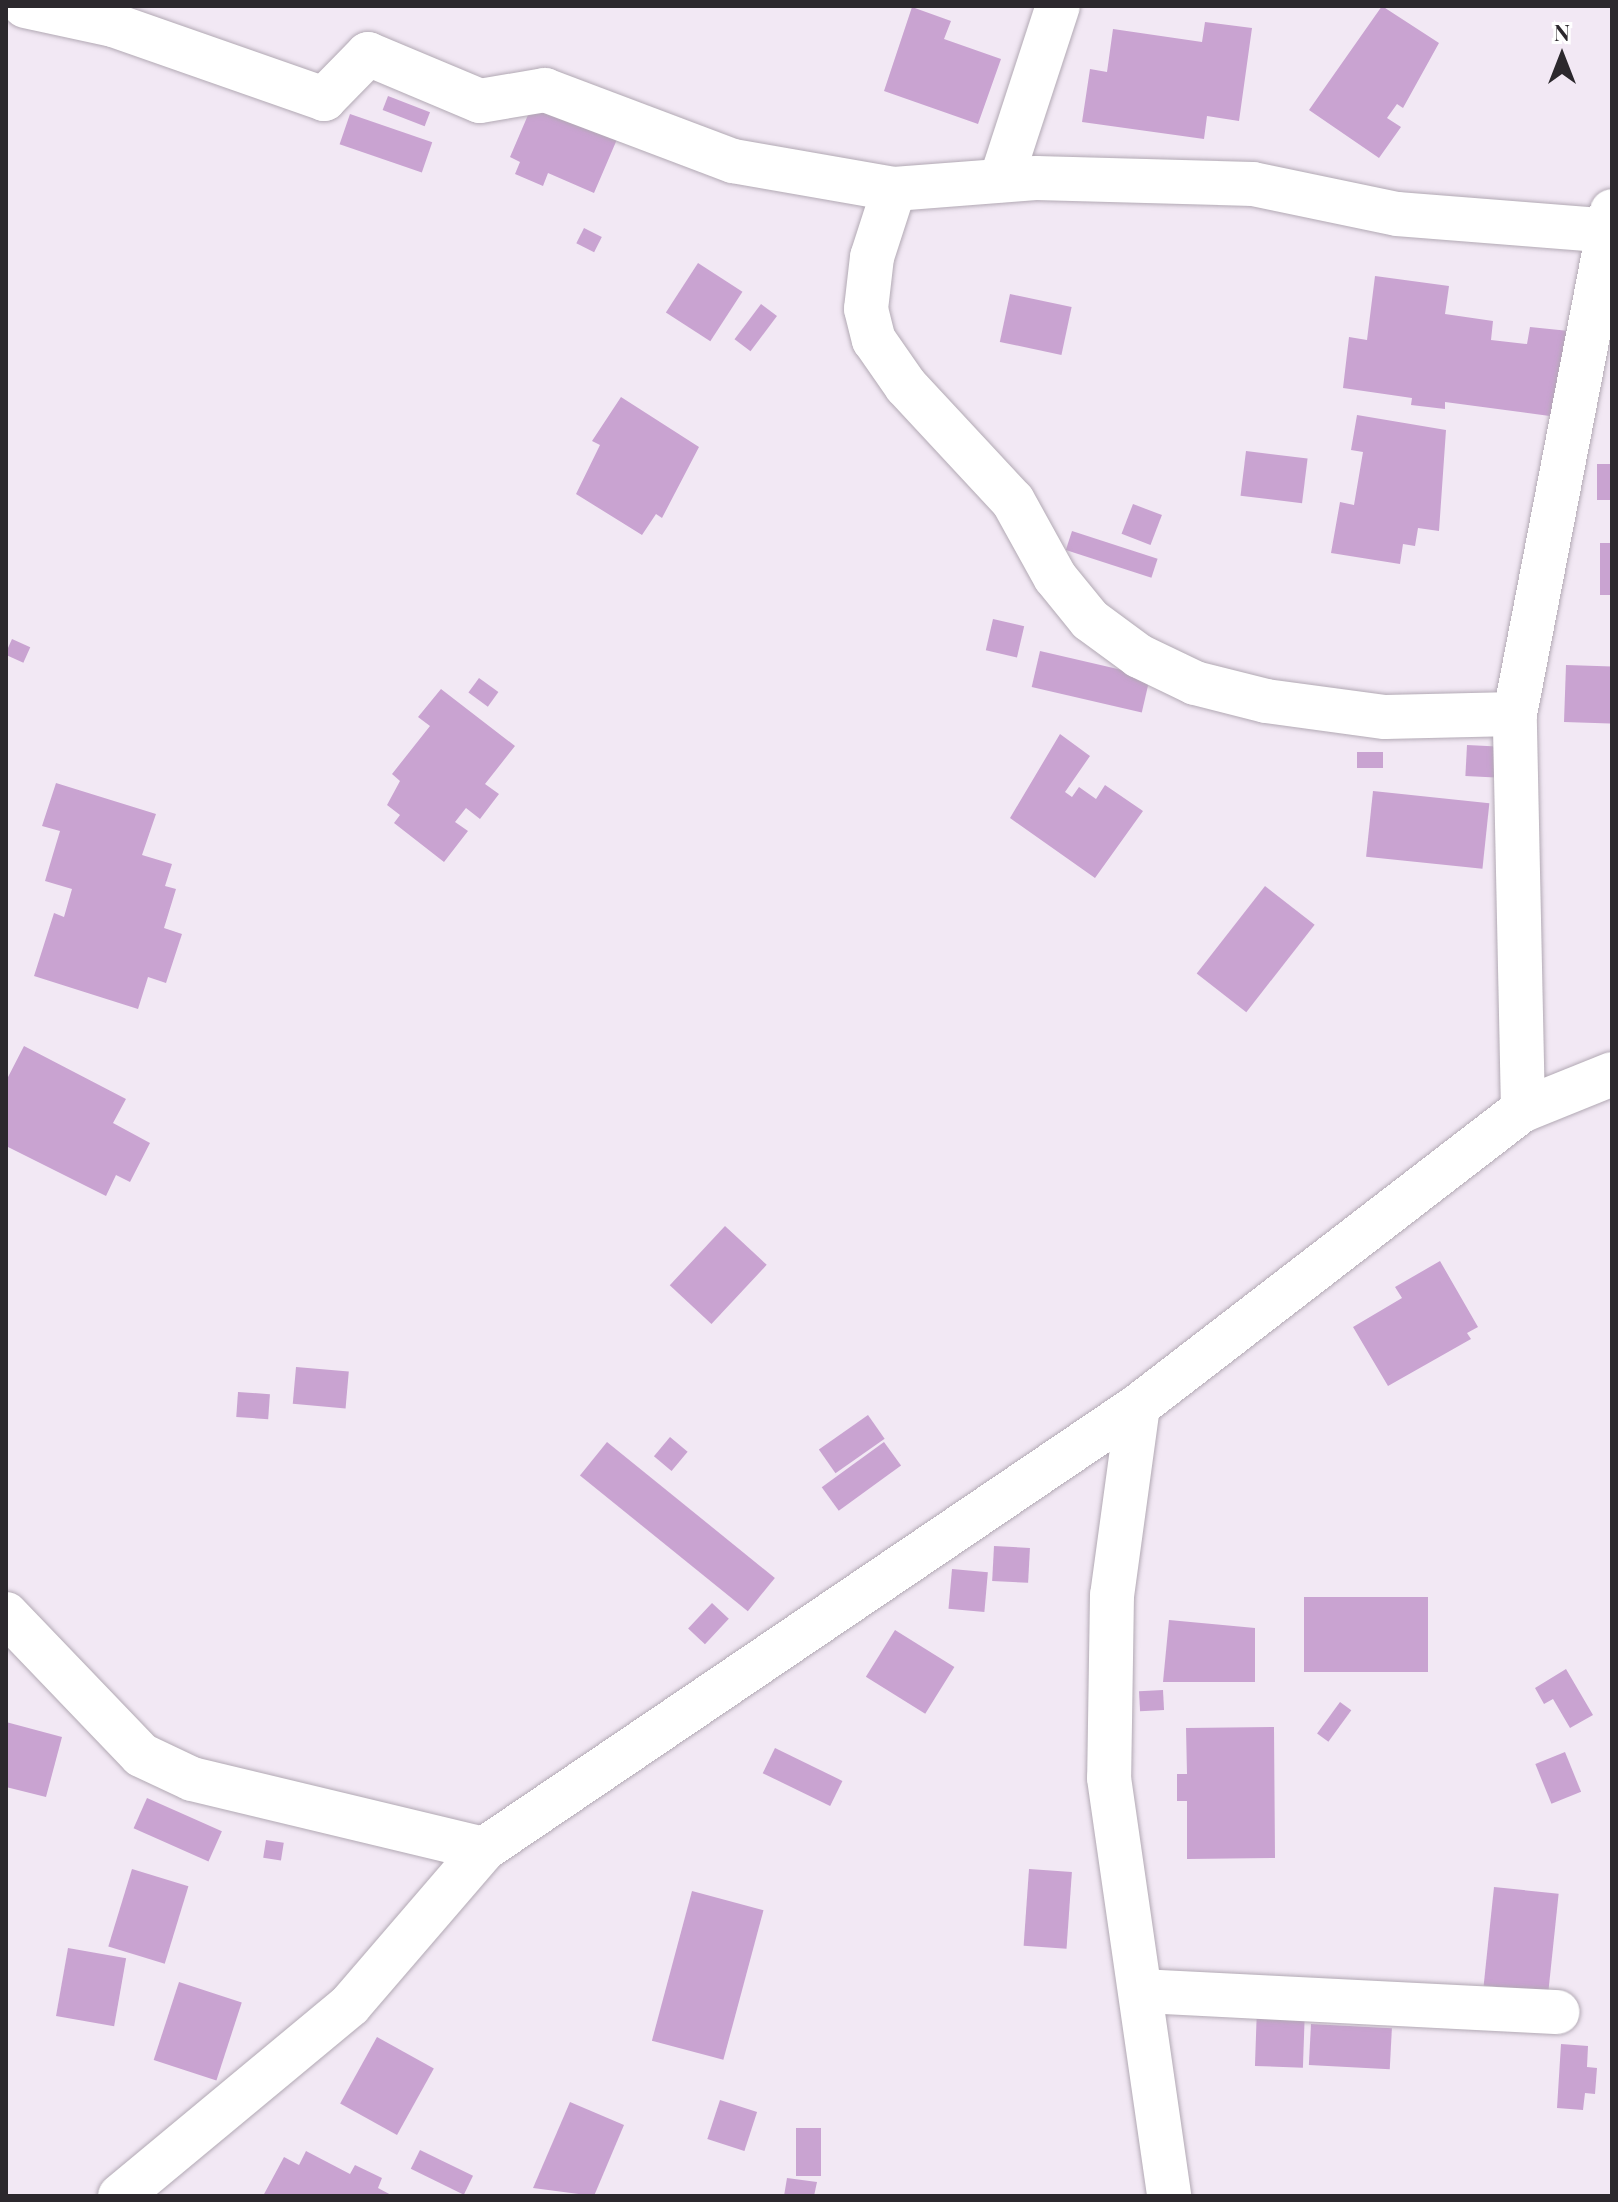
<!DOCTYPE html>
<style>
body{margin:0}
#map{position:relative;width:1618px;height:2202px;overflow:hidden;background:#f2e8f4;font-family:"Playfair Display",serif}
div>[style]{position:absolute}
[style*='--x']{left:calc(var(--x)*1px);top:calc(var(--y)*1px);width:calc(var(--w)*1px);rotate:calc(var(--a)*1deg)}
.building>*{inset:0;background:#c9a3d1;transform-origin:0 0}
.roads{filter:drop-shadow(0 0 2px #b2a9b4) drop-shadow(0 0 2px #b2a9b4)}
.minor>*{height:44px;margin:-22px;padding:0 22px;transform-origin:22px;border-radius:22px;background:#fff}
span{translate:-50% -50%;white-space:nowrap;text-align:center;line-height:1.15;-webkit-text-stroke:8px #fff;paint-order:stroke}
.frame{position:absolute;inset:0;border:8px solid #2c282d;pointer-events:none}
.north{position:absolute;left:1522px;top:16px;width:80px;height:80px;-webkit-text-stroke:6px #fff;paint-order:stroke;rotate:0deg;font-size:22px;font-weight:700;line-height:32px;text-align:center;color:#2c282d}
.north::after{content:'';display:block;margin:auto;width:28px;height:36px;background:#2c282d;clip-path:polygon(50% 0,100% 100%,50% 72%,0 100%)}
</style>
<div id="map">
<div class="building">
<div style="clip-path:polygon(1382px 6px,1439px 43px,1403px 108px,1397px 104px,1387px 118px,1401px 127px,1379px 158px,1309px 110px)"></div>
<div style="clip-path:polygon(912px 7px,951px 21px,944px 39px,1001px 59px,978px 124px,884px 91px)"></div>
<div style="clip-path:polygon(1205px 22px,1252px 28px,1239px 121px,1207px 116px,1204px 139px,1082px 122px,1090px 69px,1107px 72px,1113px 29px,1202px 42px)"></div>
<div style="left:388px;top:96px;width:45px;height:15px;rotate:21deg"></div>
<div style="clip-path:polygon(534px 101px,618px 137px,594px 193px,548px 173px,543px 186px,515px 174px,520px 162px,510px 157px)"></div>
<div style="left:350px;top:114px;width:87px;height:32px;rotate:19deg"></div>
<div style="left:584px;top:228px;width:20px;height:17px;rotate:27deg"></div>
<div style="left:698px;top:263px;width:53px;height:59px;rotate:33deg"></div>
<div style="clip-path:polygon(1375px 276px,1449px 286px,1445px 314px,1493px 321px,1491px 340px,1527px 344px,1530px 327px,1569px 331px,1557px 417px,1445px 402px,1445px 409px,1411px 405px,1412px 398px,1343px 388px,1349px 337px,1367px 340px)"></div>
<div style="left:1010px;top:294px;width:63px;height:49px;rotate:12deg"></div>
<div style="left:761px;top:304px;width:20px;height:44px;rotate:37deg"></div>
<div style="clip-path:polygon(621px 397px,699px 447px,662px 518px,656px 514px,642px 535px,576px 494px,600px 445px,592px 441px)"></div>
<div style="clip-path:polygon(1357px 415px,1446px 430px,1439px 531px,1418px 528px,1415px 546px,1403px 544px,1400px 564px,1331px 553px,1340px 502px,1354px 505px,1363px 452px,1351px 450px)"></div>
<div style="left:1246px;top:451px;width:62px;height:45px;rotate:7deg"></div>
<div style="left:1597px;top:464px;width:15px;height:36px"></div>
<div style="left:1133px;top:504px;width:31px;height:32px;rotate:21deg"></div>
<div style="left:1072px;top:531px;width:90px;height:20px;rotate:18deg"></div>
<div style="left:1600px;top:543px;width:12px;height:52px"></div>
<div style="left:993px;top:619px;width:32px;height:32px;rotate:13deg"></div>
<div style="left:12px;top:639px;width:20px;height:17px;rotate:24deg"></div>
<div style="left:1040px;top:651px;width:113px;height:37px;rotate:13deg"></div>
<div style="left:1566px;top:665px;width:46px;height:57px;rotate:2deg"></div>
<div style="left:479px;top:678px;width:24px;height:18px;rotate:36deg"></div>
<div style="clip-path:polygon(441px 689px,515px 746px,485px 784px,499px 794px,480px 819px,466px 808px,455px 822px,468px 831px,444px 862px,394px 823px,400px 815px,387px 805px,400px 781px,392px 774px,430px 726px,418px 717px)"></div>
<div style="clip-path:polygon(1060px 734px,1090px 756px,1065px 792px,1072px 797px,1079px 787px,1096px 799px,1105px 785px,1143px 811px,1095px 878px,1010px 818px)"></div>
<div style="left:1467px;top:745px;width:40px;height:31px;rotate:3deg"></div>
<div style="left:1357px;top:752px;width:26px;height:16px"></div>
<div style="clip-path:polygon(56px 783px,156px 814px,142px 855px,172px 864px,165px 886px,176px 889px,164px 928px,182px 934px,166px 983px,148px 977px,138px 1009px,34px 976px,54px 913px,64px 917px,72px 889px,45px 881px,60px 831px,42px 826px)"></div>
<div style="left:1373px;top:791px;width:117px;height:66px;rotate:6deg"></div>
<div style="left:1265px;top:886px;width:63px;height:111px;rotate:38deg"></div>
<div style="clip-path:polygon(24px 1046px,126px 1099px,113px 1123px,150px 1143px,130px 1182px,116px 1175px,106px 1196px,6px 1146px,6px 1081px)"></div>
<div style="left:725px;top:1226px;width:57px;height:81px;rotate:43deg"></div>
<div style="clip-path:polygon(1440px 1261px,1478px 1327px,1467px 1333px,1471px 1339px,1388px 1386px,1353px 1327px,1402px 1298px,1395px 1287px)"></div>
<div style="left:296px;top:1367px;width:53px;height:37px;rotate:5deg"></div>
<div style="left:238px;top:1392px;width:32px;height:25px;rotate:4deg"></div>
<div style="left:868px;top:1415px;width:29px;height:60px;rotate:55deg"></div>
<div style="left:670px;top:1437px;width:23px;height:25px;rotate:40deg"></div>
<div style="left:607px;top:1442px;width:216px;height:43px;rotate:39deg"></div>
<div style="left:884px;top:1442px;width:29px;height:77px;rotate:54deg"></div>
<div style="left:994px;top:1546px;width:36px;height:35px;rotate:3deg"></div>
<div style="left:952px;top:1569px;width:36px;height:40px;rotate:5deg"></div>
<div style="left:1304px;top:1597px;width:124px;height:75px"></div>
<div style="left:712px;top:1603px;width:23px;height:35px;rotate:43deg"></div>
<div style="clip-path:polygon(1169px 1620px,1255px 1628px,1255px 1682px,1163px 1682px)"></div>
<div style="left:895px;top:1630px;width:70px;height:55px;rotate:32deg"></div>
<div style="clip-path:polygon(1566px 1669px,1593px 1715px,1570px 1728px,1553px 1699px,1544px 1704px,1535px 1688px)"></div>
<div style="left:1163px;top:1690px;width:20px;height:24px;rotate:87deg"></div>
<div style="left:1340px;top:1702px;width:14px;height:39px;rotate:36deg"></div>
<div style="clip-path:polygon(6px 1722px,62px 1737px,46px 1797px,6px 1787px)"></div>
<div style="clip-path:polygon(1274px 1727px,1275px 1858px,1187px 1859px,1187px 1801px,1177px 1801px,1177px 1774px,1187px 1774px,1186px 1728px)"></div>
<div style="left:775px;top:1748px;width:75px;height:28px;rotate:26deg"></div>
<div style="left:1565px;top:1752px;width:43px;height:32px;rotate:68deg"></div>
<div style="left:147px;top:1798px;width:82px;height:33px;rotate:24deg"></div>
<div style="left:266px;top:1840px;width:18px;height:18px;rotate:9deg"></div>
<div style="left:132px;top:1869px;width:59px;height:81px;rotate:17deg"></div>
<div style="left:1029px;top:1869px;width:43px;height:77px;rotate:4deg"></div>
<div style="left:1494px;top:1887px;width:65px;height:99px;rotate:6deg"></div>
<div style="left:692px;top:1891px;width:74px;height:155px;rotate:15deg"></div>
<div style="left:68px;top:1948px;width:59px;height:69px;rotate:10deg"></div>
<div style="left:179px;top:1982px;width:66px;height:82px;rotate:18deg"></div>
<div style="left:1257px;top:2007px;width:48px;height:59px;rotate:2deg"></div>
<div style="left:1311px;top:2024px;width:81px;height:41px;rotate:3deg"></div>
<div style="left:377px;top:2037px;width:65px;height:76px;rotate:29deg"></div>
<div style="clip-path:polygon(1561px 2044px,1588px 2046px,1587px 2067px,1597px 2068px,1595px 2094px,1585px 2093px,1583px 2110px,1557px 2108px)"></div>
<div style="left:720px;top:2100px;width:39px;height:41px;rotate:18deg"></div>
<div style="clip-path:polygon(570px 2102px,624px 2125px,594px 2196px,533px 2188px)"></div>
<div style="left:796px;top:2128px;width:25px;height:48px"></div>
<div style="left:420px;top:2150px;width:59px;height:21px;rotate:26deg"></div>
<div style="clip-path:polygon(306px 2151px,350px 2174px,355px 2165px,382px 2178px,378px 2188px,393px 2196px,263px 2196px,284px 2157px,299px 2165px)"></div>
<div style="clip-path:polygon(787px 2178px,817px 2182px,814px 2196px,784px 2196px)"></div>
</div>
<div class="roads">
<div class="minor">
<div style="--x:25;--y:6;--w:90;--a:12.2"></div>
<div style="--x:113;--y:25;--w:224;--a:19.3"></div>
<div style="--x:324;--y:99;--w:63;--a:-45.6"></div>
<div style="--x:368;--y:54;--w:121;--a:22.8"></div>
<div style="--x:480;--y:101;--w:66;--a:-9.6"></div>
<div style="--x:545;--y:90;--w:201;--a:20.7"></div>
<div style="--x:733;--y:161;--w:163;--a:9.9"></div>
<div style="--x:894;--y:189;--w:142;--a:-4.4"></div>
<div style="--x:1036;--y:178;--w:217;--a:1.6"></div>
<div style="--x:1253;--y:184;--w:147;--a:11.8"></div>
<div style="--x:1397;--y:214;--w:216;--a:4.5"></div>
<div style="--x:1001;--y:180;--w:183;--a:-71.9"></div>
<div style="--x:894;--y:189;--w:71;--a:107.9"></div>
<div style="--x:872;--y:257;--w:52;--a:96.6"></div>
<div style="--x:866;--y:309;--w:32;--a:76"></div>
<div style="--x:874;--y:340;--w:56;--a:55.2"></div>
<div style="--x:906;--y:386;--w:157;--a:47.1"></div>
<div style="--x:1013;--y:501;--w:87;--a:61.1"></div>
<div style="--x:1055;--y:577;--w:55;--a:50.9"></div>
<div style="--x:1090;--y:620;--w:61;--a:36.3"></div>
<div style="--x:1139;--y:656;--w:62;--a:25.7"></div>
<div style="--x:1195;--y:683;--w:73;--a:14.2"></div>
<div style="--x:1266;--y:701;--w:120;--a:7.7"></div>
<div style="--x:1385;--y:717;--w:130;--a:-1.3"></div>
<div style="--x:1523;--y:1110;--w:396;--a:-91.2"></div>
<div style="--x:1515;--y:714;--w:512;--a:-79.08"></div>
<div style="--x:1138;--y:1406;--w:191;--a:97.8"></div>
<div style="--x:1112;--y:1595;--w:183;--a:90.9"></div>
<div style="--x:1109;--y:1778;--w:422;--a:81.8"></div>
<div style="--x:6;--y:1614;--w:195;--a:46.2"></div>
<div style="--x:141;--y:1755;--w:56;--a:25.2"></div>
<div style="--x:192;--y:1779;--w:300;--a:13.5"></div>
<div style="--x:1142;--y:1991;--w:416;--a:2.9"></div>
<div style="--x:120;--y:2196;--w:299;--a:-39.7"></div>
<div style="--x:350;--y:2005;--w:206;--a:-49.3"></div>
<div style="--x:484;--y:1849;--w:790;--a:-34.11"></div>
<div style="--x:1138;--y:1406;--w:486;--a:-37.6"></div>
<div style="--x:1523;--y:1110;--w:96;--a:-22"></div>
</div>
</div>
<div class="frame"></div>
<div class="north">N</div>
</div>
